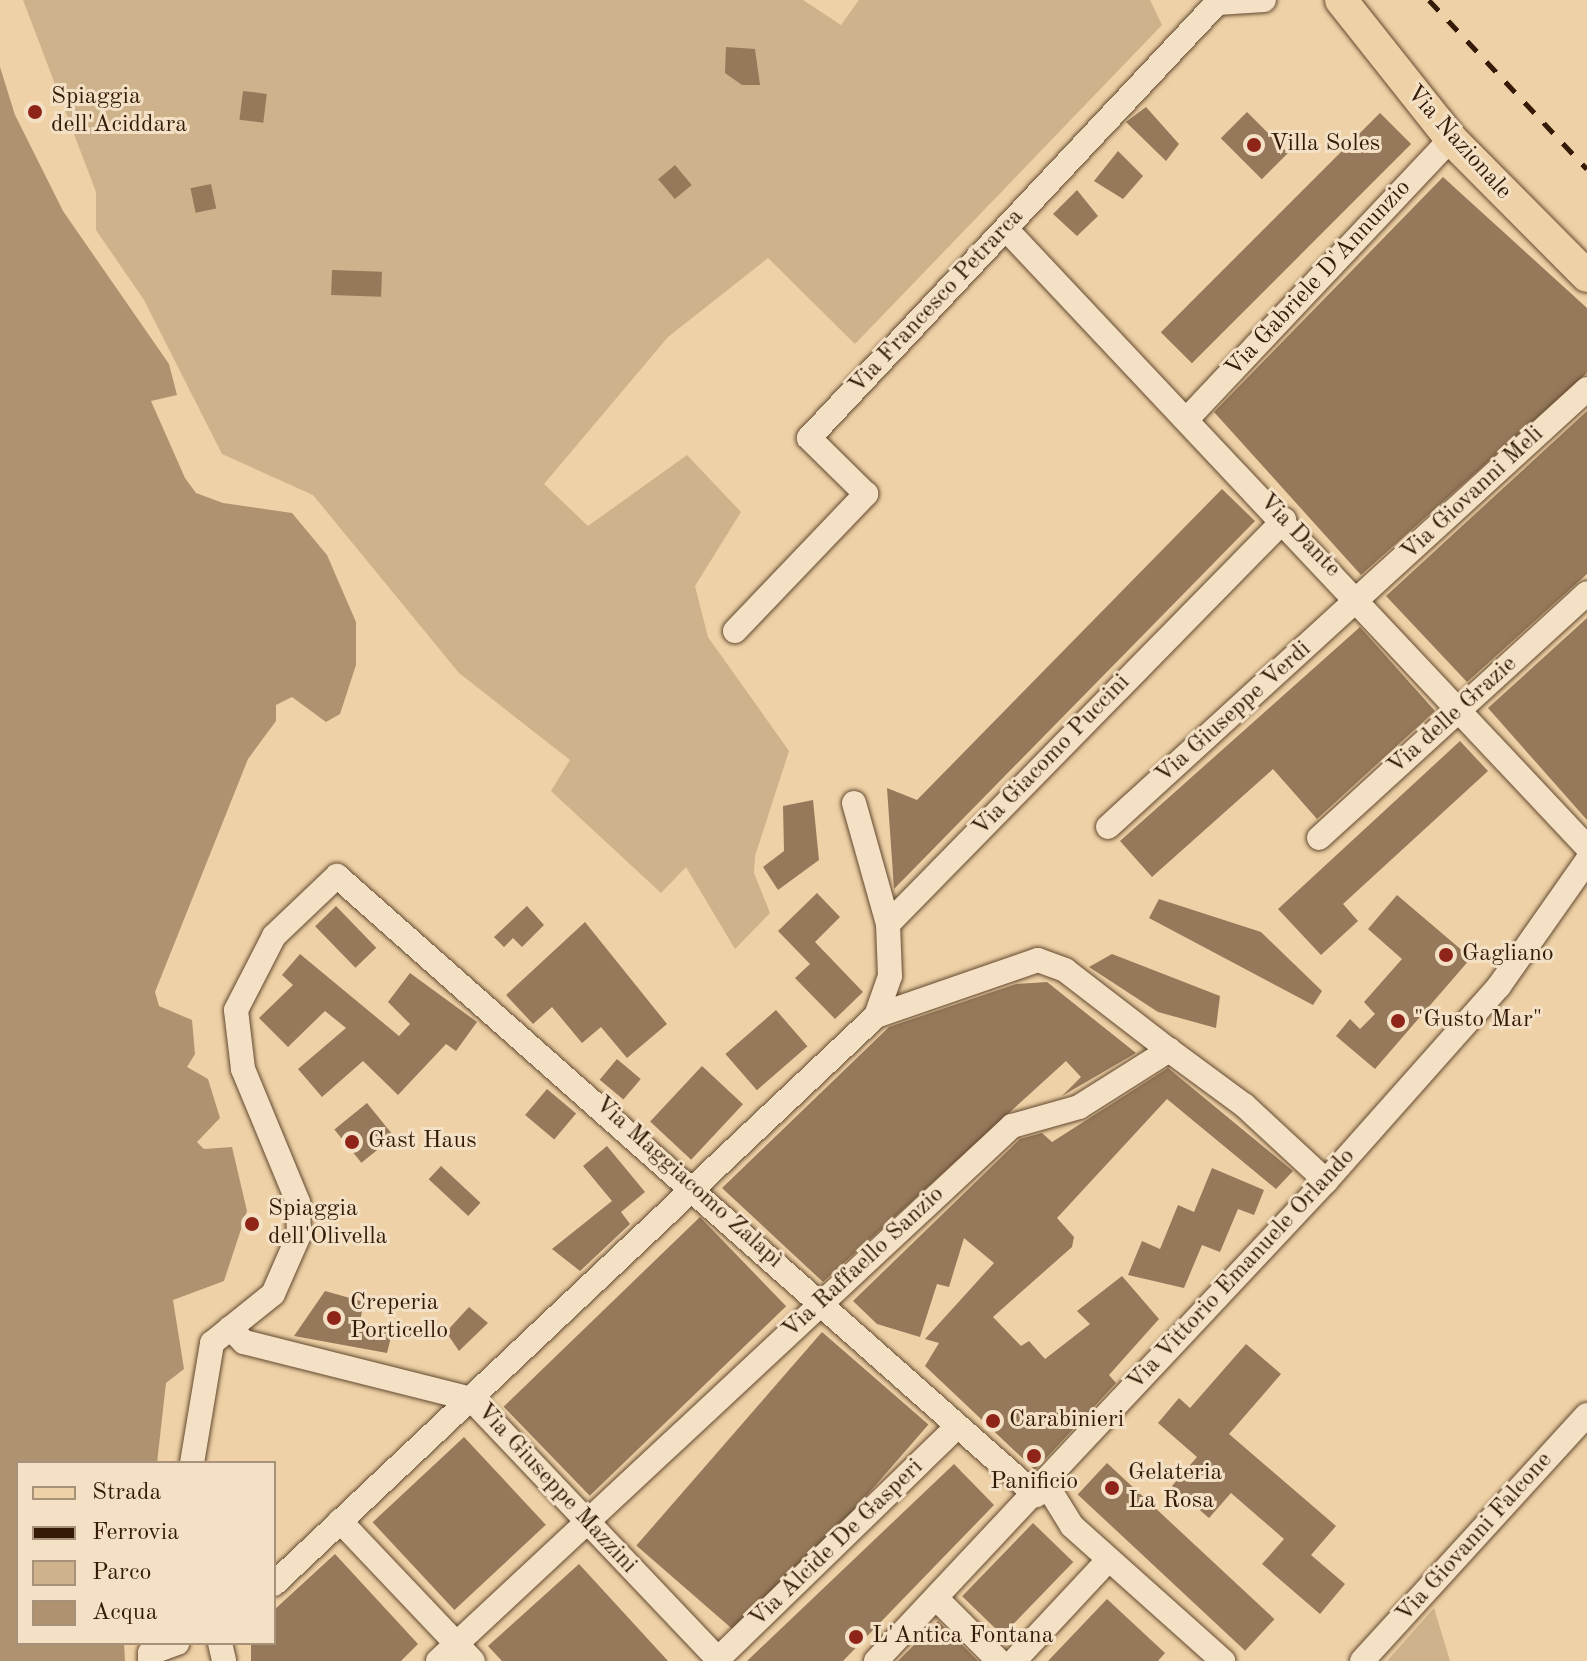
<!DOCTYPE html>
<meta charset="utf-8">
<style>
body{margin:0}
#map{position:relative;width:1587px;height:1661px;overflow:hidden;background:#eed1a6;font-family:"Old Standard TT",serif}
div>[style]{position:absolute}
[style*='--x']{left:calc(var(--x)*1px);top:calc(var(--y)*1px);width:calc(var(--w)*1px);rotate:calc(var(--a)*1deg)}
.green>*{inset:0;background:#ceb28b}
.water>*{inset:0;background:#af9370}
.building>*{inset:0;background:#95795a;transform-origin:0 0}
.roads{filter:drop-shadow(0 0 2px #62482f) drop-shadow(0 0 2px #62482f)}
.minor>*{height:24px;margin:-12px;padding:0 12px;transform-origin:12px;border-radius:12px;background:#f4e1c5}
.major>*{height:32px;margin:-16px;padding:0 16px;transform-origin:16px;border-radius:16px;background:#eed1a6}
.rail>*{height:5px;margin-top:-2.5px;transform-origin:0;background:repeating-linear-gradient(90deg,#341a07 0 14px,transparent 0 28px)}
.dots>*{width:22px;height:22px;translate:-50% -50%;box-sizing:border-box;border:4px solid #f4e1c5;border-radius:50%}
span{translate:-50% -50%;white-space:nowrap;text-align:center;line-height:1.15;-webkit-text-stroke:6px #f4e1c5;paint-order:stroke}
.poi-label{font-size:24px;color:#341a07}
.left{translate:0 -50%;text-align:left}
.street-label{font-size:24px;color:#341a07}
.legend{position:absolute;left:16px;top:1461px;width:260px;height:184px;box-sizing:border-box;background:#f4e1c5;border:2px solid #a79179;margin:0;padding:10px 14px;list-style:none;font-size:24px;color:#341a07}
.legend li{display:flex;align-items:center;gap:16px;height:40px}
.legend b{width:40px;border:2px solid #a79179}
</style>
<div id="map">
<div class="green">
<div style="clip-path:polygon(23px 0,803px 0,841px 25px,859px 0,1150px 0,1162px 25px,855px 344px,768px 258px,668px 337px,544px 484px,588px 526px,687px 455px,741px 512px,695px 586px,708px 637px,789px 751px,755px 856px,754px 873px,770px 913px,735px 949px,686px 867px,661px 893px,551px 791px,570px 760px,459px 673px,313px 495px,222px 454px,144px 300px,96px 230px,96px 192px)"></div>
<div style="clip-path:polygon(1434px 1608px,1450px 1661px,1387px 1661px)"></div>
</div>
<div class="water">
<div style="clip-path:polygon(0 67px,15px 115px,63px 211px,169px 364px,177px 395px,151px 401px,185px 478px,196px 493px,223px 503px,292px 513px,327px 555px,356px 622px,356px 665px,340px 714px,326px 722px,292px 697px,276px 705px,276px 721px,248px 759px,155px 992px,159px 1006px,192px 1020px,195px 1054px,187px 1067px,208px 1079px,220px 1118px,197px 1142px,204px 1149px,232px 1147px,247px 1211px,224px 1281px,173px 1300px,184px 1369px,166px 1383px,157px 1463px,18px 1463px,18px 1643px,124px 1643px,125px 1661px,0 1661px)"></div>
</div>
<div class="building">
<div style="clip-path:polygon(726px 47px,755px 49px,760px 85px,742px 85px,725px 73px)"></div>
<div style="left:243px;top:91px;width:24px;height:29px;rotate:7deg"></div>
<div style="clip-path:polygon(1146px 107px,1179px 144px,1166px 161px,1126px 122px)"></div>
<div style="left:1247px;top:112px;width:58px;height:37px;rotate:45deg"></div>
<div style="left:1380px;top:113px;width:44px;height:310px;rotate:45deg"></div>
<div style="clip-path:polygon(1118px 151px,1143px 176px,1123px 199px,1094px 181px)"></div>
<div style="left:675px;top:165px;width:26px;height:22px;rotate:50deg"></div>
<div style="clip-path:polygon(1443px 177px,1587px 308px,1587px 373px,1361px 575px,1214px 412px)"></div>
<div style="left:211px;top:184px;width:25px;height:21px;rotate:78deg"></div>
<div style="clip-path:polygon(1077px 190px,1098px 216px,1077px 236px,1053px 214px)"></div>
<div style="left:332px;top:270px;width:50px;height:25px;rotate:2deg"></div>
<div style="clip-path:polygon(1587px 411px,1587px 574px,1467px 682px,1386px 596px)"></div>
<div style="clip-path:polygon(1222px 489px,1255px 521px,894px 889px,887px 788px,917px 800px)"></div>
<div style="clip-path:polygon(1587px 618px,1587px 820px,1488px 708px)"></div>
<div style="clip-path:polygon(1360px 627px,1435px 711px,1317px 819px,1273px 769px,1152px 877px,1120px 841px)"></div>
<div style="clip-path:polygon(1460px 741px,1488px 771px,1343px 904px,1358px 921px,1321px 955px,1278px 909px)"></div>
<div style="clip-path:polygon(813px 800px,819px 860px,778px 890px,763px 867px,784px 851px,783px 806px)"></div>
<div style="clip-path:polygon(817px 893px,840px 917px,815px 942px,863px 992px,835px 1019px,795px 978px,810px 964px,778px 931px)"></div>
<div style="clip-path:polygon(1397px 895px,1471px 958px,1375px 1069px,1336px 1036px,1350px 1019px,1360px 1029px,1375px 1014px,1364px 1002px,1402px 959px,1368px 929px)"></div>
<div style="clip-path:polygon(1159px 899px,1261px 932px,1322px 991px,1313px 1005px,1149px 918px)"></div>
<div style="left:336px;top:906px;width:58px;height:29px;rotate:46deg"></div>
<div style="clip-path:polygon(527px 906px,544px 925px,522px 947px,513px 938px,504px 947px,494px 937px)"></div>
<div style="clip-path:polygon(585px 922px,667px 1024px,627px 1058px,601px 1027px,582px 1043px,552px 1007px,533px 1024px,506px 995px)"></div>
<div style="clip-path:polygon(300px 954px,399px 1036px,410px 1024px,388px 1002px,410px 973px,477px 1022px,456px 1051px,446px 1044px,398px 1095px,363px 1061px,322px 1097px,298px 1069px,346px 1028px,325px 1011px,288px 1047px,259px 1018px,293px 985px,282px 975px)"></div>
<div style="clip-path:polygon(1112px 954px,1220px 996px,1216px 1028px,1158px 1012px,1089px 967px)"></div>
<div style="clip-path:polygon(1047px 982px,1136px 1053px,1062px 1096px,1081px 1077px,1066px 1061px,823px 1282px,722px 1188px,889px 1027px,1016px 984px)"></div>
<div style="left:776px;top:1010px;width:48px;height:67px;rotate:49deg"></div>
<div style="left:617px;top:1059px;width:31px;height:27px;rotate:40deg"></div>
<div style="left:702px;top:1066px;width:56px;height:76px;rotate:43deg"></div>
<div style="clip-path:polygon(1168px 1068px,1293px 1171px,1276px 1189px,1167px 1099px,1057px 1218px,1074px 1237px,1072px 1247px,993px 1317px,1021px 1346px,1029px 1341px,1045px 1359px,1090px 1324px,1077px 1311px,1122px 1276px,1159px 1319px,1109px 1375px,1116px 1383px,1035px 1470px,925px 1366px,939px 1343px,925px 1339px,994px 1263px,964px 1238px,949px 1287px,937px 1284px,920px 1337px,877px 1324px,853px 1301px,1020px 1139px,1042px 1133px,1052px 1142px)"></div>
<div style="left:547px;top:1089px;width:38px;height:34px;rotate:40deg"></div>
<div style="left:367px;top:1103px;width:43px;height:42px;rotate:51deg"></div>
<div style="clip-path:polygon(607px 1146px,645px 1192px,621px 1212px,630px 1224px,580px 1271px,552px 1249px,612px 1201px,583px 1166px)"></div>
<div style="left:441px;top:1166px;width:54px;height:18px;rotate:43deg"></div>
<div style="clip-path:polygon(1212px 1168px,1264px 1190px,1254px 1215px,1238px 1209px,1220px 1252px,1202px 1245px,1184px 1288px,1128px 1275px,1142px 1241px,1160px 1249px,1178px 1205px,1194px 1212px)"></div>
<div style="left:700px;top:1217px;width:124px;height:273px;rotate:46deg"></div>
<div style="clip-path:polygon(325px 1291px,364px 1302px,360px 1321px,393px 1329px,387px 1353px,294px 1336px)"></div>
<div style="clip-path:polygon(469px 1307px,488px 1323px,459px 1351px,446px 1332px)"></div>
<div style="left:822px;top:1332px;width:141px;height:283px;rotate:41deg"></div>
<div style="clip-path:polygon(1246px 1344px,1281px 1374px,1229px 1434px,1336px 1526px,1311px 1555px,1345px 1584px,1320px 1614px,1262px 1564px,1284px 1539px,1231px 1493px,1209px 1518px,1172px 1486px,1197px 1457px,1158px 1423px,1179px 1398px,1190px 1408px)"></div>
<div style="left:464px;top:1437px;width:120px;height:125px;rotate:47deg"></div>
<div style="left:1107px;top:1463px;width:229px;height:43px;rotate:43deg"></div>
<div style="clip-path:polygon(954px 1464px,994px 1505px,843px 1661px,747px 1661px)"></div>
<div style="left:1033px;top:1523px;width:56px;height:102px;rotate:44deg"></div>
<div style="clip-path:polygon(335px 1554px,418px 1644px,401px 1661px,251px 1661px,251px 1643px,274px 1643px,274px 1610px)"></div>
<div style="clip-path:polygon(579px 1564px,668px 1661px,502px 1661px,488px 1646px)"></div>
<div style="clip-path:polygon(1107px 1599px,1165px 1653px,1158px 1661px,1048px 1661px)"></div>
<div style="clip-path:polygon(938px 1621px,978px 1661px,898px 1661px)"></div>
</div>
<div class="roads">
<div class="minor">
<div style="--x:1006;--y:229;--w:848;--a:46.77"></div>
<div style="--x:1187;--y:419;--w:385;--a:-46.7"></div>
<div style="--x:735;--y:631;--w:190;--a:-46.3"></div>
<div style="--x:866;--y:494;--w:80;--a:-135.5"></div>
<div style="--x:809;--y:438;--w:596;--a:-46.83"></div>
<div style="--x:1217;--y:3;--w:47;--a:-3.7"></div>
<div style="--x:854;--y:803;--w:126;--a:74.3"></div>
<div style="--x:1108;--y:827;--w:649;--a:-42.44"></div>
<div style="--x:1319;--y:838;--w:363;--a:-42.4"></div>
<div style="--x:876;--y:1016;--w:42;--a:-70.7"></div>
<div style="--x:890;--y:976;--w:52;--a:-92.2"></div>
<div style="--x:888;--y:924;--w:566;--a:-45.57"></div>
<div style="--x:230;--y:1328;--w:20;--a:45"></div>
<div style="--x:244;--y:1342;--w:234;--a:14.1"></div>
<div style="--x:471;--y:1399;--w:359;--a:46.5"></div>
<div style="--x:192;--y:1463;--w:122;--a:-80.5"></div>
<div style="--x:212;--y:1343;--w:78;--a:-38.8"></div>
<div style="--x:273;--y:1294;--w:64;--a:-66.2"></div>
<div style="--x:299;--y:1235;--w:33;--a:-92"></div>
<div style="--x:298;--y:1202;--w:144;--a:-112.5"></div>
<div style="--x:243;--y:1069;--w:59;--a:-96.8"></div>
<div style="--x:236;--y:1010;--w:83;--a:-62.8"></div>
<div style="--x:274;--y:936;--w:87;--a:-43.6"></div>
<div style="--x:337;--y:876;--w:934;--a:41.53"></div>
<div style="--x:1046;--y:1484;--w:49;--a:58.2"></div>
<div style="--x:1072;--y:1526;--w:203;--a:41.8"></div>
<div style="--x:340;--y:1521;--w:193;--a:46.5"></div>
<div style="--x:274;--y:1584;--w:828;--a:-43.34"></div>
<div style="--x:876;--y:1016;--w:171;--a:-19.1"></div>
<div style="--x:1038;--y:960;--w:29;--a:20"></div>
<div style="--x:1065;--y:970;--w:131;--a:37.6"></div>
<div style="--x:937;--y:1599;--w:88;--a:45"></div>
<div style="--x:220;--y:1643;--w:18;--a:77"></div>
<div style="--x:150;--y:1661;--w:8;--a:-90"></div>
<div style="--x:150;--y:1653;--w:29;--a:-20"></div>
<div style="--x:438;--y:1661;--w:785;--a:-42.99"></div>
<div style="--x:1012;--y:1126;--w:70;--a:-15.8"></div>
<div style="--x:1079;--y:1107;--w:107;--a:-32.3"></div>
<div style="--x:1169;--y:1050;--w:93;--a:36.3"></div>
<div style="--x:1244;--y:1105;--w:112;--a:42.8"></div>
<div style="--x:716;--y:1661;--w:337;--a:-44.2"></div>
<div style="--x:876;--y:1661;--w:658;--a:-46.85"></div>
<div style="--x:1326;--y:1181;--w:261;--a:-48.4"></div>
<div style="--x:1499;--y:986;--w:153;--a:-54.9"></div>
<div style="--x:1014;--y:1661;--w:139;--a:-47"></div>
<div style="--x:1362;--y:1661;--w:333;--a:-47.6"></div>
</div>
<div class="major">
<div style="--x:1341;--y:0;--w:177;--a:51.6"></div>
<div style="--x:1451;--y:139;--w:193;--a:45.2"></div>
</div>
</div>
<div class="rail">
<div style="--x:1429;--y:0;--w:231;--a:46.9"></div>
</div>
<div class="dots">
<div style="left:35px;top:112px;background:#8f2418"></div>
<div style="left:1254px;top:145px;background:#8f2418"></div>
<div style="left:1446px;top:955px;background:#8f2418"></div>
<div style="left:1398px;top:1021px;background:#8f2418"></div>
<div style="left:352px;top:1142px;background:#8f2418"></div>
<div style="left:252px;top:1224px;background:#8f2418"></div>
<div style="left:334px;top:1318px;background:#8f2418"></div>
<div style="left:993px;top:1421px;background:#8f2418"></div>
<div style="left:1034px;top:1456px;background:#8f2418"></div>
<div style="left:1112px;top:1488px;background:#8f2418"></div>
<div style="left:856px;top:1637px;background:#8f2418"></div>
</div>
<div class="poi-label">
<span class="left" style="left:51px;top:112px">Spiaggia<br>dell'Aciddara</span>
<span class="left" style="left:1270px;top:145px">Villa Soles</span>
<span class="left" style="left:1462px;top:955px">Gagliano</span>
<span class="left" style="left:1414px;top:1021px">"Gusto Mar"</span>
<span class="left" style="left:368px;top:1142px">Gast Haus</span>
<span class="left" style="left:268px;top:1224px">Spiaggia<br>dell'Olivella</span>
<span class="left" style="left:350px;top:1318px">Creperia<br>Porticello</span>
<span class="left" style="left:1009px;top:1421px">Carabinieri</span>
<span class="left" style="left:1128px;top:1488px">Gelateria<br>La Rosa</span>
<span style="left:1034px;top:1483px">Panificio</span>
<span class="left" style="left:872px;top:1637px">L'Antica Fontana</span>
</div>
<div class="street-label">
<span style="left:1458px;top:143px;rotate:48deg">Via Nazionale</span>
<span style="left:1319px;top:279px;rotate:-47deg">Via Gabriele D'Annunzio</span>
<span style="left:937px;top:302px;rotate:-47deg">Via Francesco Petrarca</span>
<span style="left:1473px;top:494px;rotate:-43deg">Via Giovanni Meli</span>
<span style="left:1299px;top:536px;rotate:46deg">Via Dante</span>
<span style="left:1234px;top:713px;rotate:-42deg">Via Giuseppe Verdi</span>
<span style="left:1453px;top:716px;rotate:-42deg">Via delle Grazie</span>
<span style="left:1052px;top:756px;rotate:-46deg">Via Giacomo Puccini</span>
<span style="left:688px;top:1183px;rotate:42deg">Via Maggiacomo Zalapì</span>
<span style="left:864px;top:1263px;rotate:-43deg">Via Raffaello Sanzio</span>
<span style="left:1242px;top:1270px;rotate:-47deg">Via Vittorio Emanuele Orlando</span>
<span style="left:556px;top:1489px;rotate:47deg">Via Giuseppe Mazzini</span>
<span style="left:1475px;top:1538px;rotate:-48deg">Via Giovanni Falcone</span>
<span style="left:837px;top:1544px;rotate:-44deg">Via Alcide De Gasperi</span>
</div>
<ul class="legend">
<li><b style="height:10px;background:#eed1a6"></b>Strada</li>
<li><b style="height:10px;background:#341a07"></b>Ferrovia</li>
<li><b style="height:22px;background:#ceb28b"></b>Parco</li>
<li><b style="height:22px;background:#af9370"></b>Acqua</li>
</ul>
</div>
